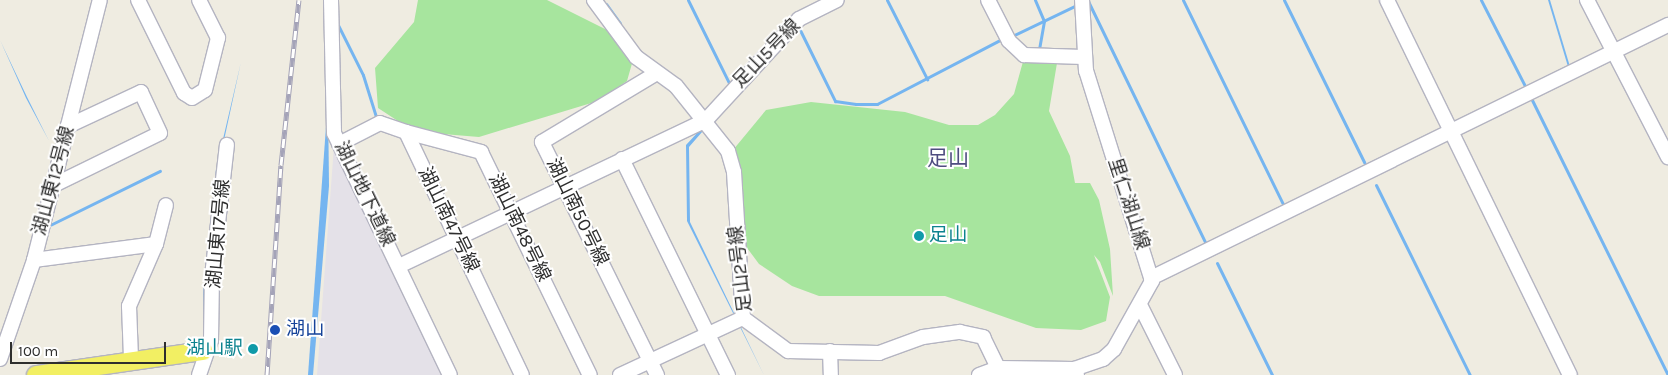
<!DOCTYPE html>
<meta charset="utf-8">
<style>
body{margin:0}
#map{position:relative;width:1668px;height:375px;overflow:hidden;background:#efece1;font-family:Karla,"Noto Sans JP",sans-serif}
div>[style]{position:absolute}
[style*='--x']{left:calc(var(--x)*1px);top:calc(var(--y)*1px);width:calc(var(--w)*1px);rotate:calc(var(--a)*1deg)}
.industrial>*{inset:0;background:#e4e1e8}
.green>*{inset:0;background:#a7e59e}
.water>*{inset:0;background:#75b5f0}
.stream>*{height:3px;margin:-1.5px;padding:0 1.5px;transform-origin:1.5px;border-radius:1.5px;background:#75b5f0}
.roads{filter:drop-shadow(1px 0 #b4b4c1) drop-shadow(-1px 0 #b4b4c1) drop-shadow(0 1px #b4b4c1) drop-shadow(0 -1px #b4b4c1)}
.minor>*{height:14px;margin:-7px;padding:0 7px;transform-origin:7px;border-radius:7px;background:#fff}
.major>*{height:18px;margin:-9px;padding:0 9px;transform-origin:9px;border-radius:9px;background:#f2ef63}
.rail>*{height:5px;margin-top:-2.5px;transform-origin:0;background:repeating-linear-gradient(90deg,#fff 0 9px,#a4a3b8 0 18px);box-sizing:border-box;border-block:1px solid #a4a3b8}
.dots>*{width:14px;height:14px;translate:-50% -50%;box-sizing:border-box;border:2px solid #fff;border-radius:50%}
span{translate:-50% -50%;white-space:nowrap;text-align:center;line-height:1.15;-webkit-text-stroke:4px #fff;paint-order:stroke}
.street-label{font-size:19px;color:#2e2e2e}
.culture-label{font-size:19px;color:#0d838f}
.left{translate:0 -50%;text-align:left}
.right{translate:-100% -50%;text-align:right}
.transit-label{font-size:19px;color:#164399}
.quarter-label{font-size:21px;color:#4f4d80}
.scale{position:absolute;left:10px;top:342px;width:156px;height:22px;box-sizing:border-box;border:2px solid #2e2e2e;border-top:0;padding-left:6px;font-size:15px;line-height:18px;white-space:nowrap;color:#2e2e2e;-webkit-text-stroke:4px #fff;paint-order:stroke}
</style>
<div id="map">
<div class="industrial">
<div style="clip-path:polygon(334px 146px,444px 375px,317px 375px)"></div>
</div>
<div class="green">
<div style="clip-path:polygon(418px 0,547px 0,617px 35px,633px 60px,627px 81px,598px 101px,479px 137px,431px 133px,401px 123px,378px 108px,375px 68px,414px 22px)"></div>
<div style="clip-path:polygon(1058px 57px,1049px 111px,1070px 156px,1075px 183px,1090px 183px,1099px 200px,1110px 249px,1113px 296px,1100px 262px,1094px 255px,1110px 297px,1106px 321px,1081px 330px,1036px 328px,945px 296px,819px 296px,792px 286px,759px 264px,739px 237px,733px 150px,766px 110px,811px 102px,905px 112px,949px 125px,978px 125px,995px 115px,1014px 94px,1024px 58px)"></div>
</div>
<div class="water">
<div style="clip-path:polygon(1548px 0,1550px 0,1571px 70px,1569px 70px)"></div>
<div style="clip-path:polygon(1593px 0,1668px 140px,1668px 147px)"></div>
<div style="clip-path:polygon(0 40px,27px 97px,49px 141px,26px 98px)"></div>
<div style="clip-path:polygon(241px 62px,218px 168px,203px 340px,203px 293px,216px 169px)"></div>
<div style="clip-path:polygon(756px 70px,689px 147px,690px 222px,764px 375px,687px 221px,686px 145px)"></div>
<div style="clip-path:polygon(328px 99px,329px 186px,313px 375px,308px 375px)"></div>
</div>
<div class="stream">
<div style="--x:688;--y:0;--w:95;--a:63.7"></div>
<div style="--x:887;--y:0;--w:89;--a:63.1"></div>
<div style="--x:1035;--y:0;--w:23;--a:67"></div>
<div style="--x:1044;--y:21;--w:29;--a:100"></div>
<div style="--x:1183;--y:0;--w:229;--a:63.9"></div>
<div style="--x:1284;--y:0;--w:181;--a:63.7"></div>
<div style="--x:1481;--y:0;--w:101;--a:62.9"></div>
<div style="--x:1088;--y:1;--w:272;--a:64.1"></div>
<div style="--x:606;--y:4;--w:24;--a:54"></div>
<div style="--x:337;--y:23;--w:58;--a:63.4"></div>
<div style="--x:363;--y:75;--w:47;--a:72.7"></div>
<div style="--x:798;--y:26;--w:84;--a:63.7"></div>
<div style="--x:835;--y:101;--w:21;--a:8"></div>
<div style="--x:856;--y:104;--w:21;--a:0"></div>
<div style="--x:877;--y:104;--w:141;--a:-27.5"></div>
<div style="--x:1010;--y:37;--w:76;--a:-25.6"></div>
<div style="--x:1532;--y:100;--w:307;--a:63.7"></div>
<div style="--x:1376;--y:185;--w:212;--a:63.7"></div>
<div style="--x:46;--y:227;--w:127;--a:-26.2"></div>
<div style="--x:1217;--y:263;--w:125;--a:63.8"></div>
</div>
<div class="roads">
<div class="minor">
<div style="--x:138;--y:0;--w:104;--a:63.7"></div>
<div style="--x:184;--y:93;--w:9;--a:32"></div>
<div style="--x:192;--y:98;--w:15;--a:-32"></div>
<div style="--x:205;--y:90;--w:54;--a:-76"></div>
<div style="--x:218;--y:38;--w:42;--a:-116.6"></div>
<div style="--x:331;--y:0;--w:133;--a:88.7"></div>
<div style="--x:334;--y:133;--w:268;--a:64.4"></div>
<div style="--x:594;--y:0;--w:71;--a:53.6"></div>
<div style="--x:636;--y:57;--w:49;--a:35.9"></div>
<div style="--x:676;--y:86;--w:83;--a:51.3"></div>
<div style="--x:728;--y:151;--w:22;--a:74"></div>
<div style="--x:734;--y:172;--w:146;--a:86.5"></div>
<div style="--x:743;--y:318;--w:56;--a:36.3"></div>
<div style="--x:788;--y:351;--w:91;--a:1.3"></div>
<div style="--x:879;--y:353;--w:47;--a:-20"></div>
<div style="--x:923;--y:337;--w:37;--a:-8"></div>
<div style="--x:960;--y:332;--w:24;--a:12"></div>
<div style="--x:983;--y:337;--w:34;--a:64"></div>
<div style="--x:988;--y:0;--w:46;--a:62.9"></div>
<div style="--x:1009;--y:41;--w:21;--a:43"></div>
<div style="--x:1024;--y:55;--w:59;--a:1.9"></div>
<div style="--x:1387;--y:0;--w:417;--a:64"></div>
<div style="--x:1587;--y:0;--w:177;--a:62.7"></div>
<div style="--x:406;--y:132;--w:78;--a:14.9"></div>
<div style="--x:481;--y:152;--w:248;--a:64"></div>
<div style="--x:339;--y:144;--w:46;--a:-27.1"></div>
<div style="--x:380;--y:123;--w:28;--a:19"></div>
<div style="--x:406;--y:132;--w:269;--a:64.5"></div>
<div style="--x:622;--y:159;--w:241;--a:63.9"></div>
<div style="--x:52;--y:186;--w:120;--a:-26.1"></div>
<div style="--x:160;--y:133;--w:45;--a:-114.9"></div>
<div style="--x:141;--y:92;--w:81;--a:155"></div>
<div style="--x:156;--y:244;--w:40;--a:-75.6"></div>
<div style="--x:34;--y:260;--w:123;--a:-7.5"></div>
<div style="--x:156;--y:244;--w:68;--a:113.5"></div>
<div style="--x:129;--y:306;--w:53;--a:87.8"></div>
<div style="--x:399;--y:266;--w:340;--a:-25.4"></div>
<div style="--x:706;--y:120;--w:137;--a:-47.4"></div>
<div style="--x:799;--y:19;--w:42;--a:-26.6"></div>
<div style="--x:1151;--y:278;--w:576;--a:-26.08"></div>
<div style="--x:1141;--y:307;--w:76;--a:63.4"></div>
<div style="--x:830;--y:351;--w:24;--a:88"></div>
<div style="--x:0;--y:359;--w:105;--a:-71"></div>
<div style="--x:34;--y:260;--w:268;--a:-75.8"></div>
<div style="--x:998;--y:368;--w:76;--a:0.8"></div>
<div style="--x:199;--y:375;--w:37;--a:-71"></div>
<div style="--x:211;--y:340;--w:64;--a:-89.1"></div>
<div style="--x:212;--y:276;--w:132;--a:-83.5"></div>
<div style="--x:620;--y:375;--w:136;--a:-24.9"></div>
<div style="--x:657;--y:375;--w:260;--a:-116.3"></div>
<div style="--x:542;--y:142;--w:134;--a:-31"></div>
<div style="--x:979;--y:375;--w:20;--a:-20"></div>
<div style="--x:1077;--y:375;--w:7;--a:-117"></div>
<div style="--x:1074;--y:369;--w:31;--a:-19"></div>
<div style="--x:1103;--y:359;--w:15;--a:-42"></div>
<div style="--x:1114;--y:349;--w:78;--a:-60.8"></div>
<div style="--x:1152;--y:281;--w:220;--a:-107.4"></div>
<div style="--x:1086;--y:71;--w:71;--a:-93.2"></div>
</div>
<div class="major">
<div style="--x:36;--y:375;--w:169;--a:-8.2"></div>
</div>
</div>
<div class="rail">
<div style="--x:267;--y:375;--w:210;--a:-86.2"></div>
<div style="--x:281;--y:165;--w:166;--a:-83.8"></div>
</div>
<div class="dots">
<div style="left:919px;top:236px;background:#0f9aa8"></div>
<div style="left:275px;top:330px;background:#1a4fb4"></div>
<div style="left:253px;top:349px;background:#0f9aa8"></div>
</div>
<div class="street-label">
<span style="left:767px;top:54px;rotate:-46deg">足山5号線</span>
<span style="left:54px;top:181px;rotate:-75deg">湖山東12号線</span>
<span style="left:364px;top:194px;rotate:64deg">湖山地下道線</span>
<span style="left:1128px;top:204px;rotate:72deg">里仁湖山線</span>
<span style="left:577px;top:212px;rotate:64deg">湖山南50号線</span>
<span style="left:448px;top:220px;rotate:64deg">湖山南47号線</span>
<span style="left:519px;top:228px;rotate:64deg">湖山南48号線</span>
<span style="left:219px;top:234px;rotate:-85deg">湖山東17号線</span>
<span style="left:741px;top:269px;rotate:-97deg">足山2号線</span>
</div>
<div class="culture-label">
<span class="left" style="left:929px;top:236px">足山</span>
<span class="right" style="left:243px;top:349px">湖山駅</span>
</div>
<div class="transit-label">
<span class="left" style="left:286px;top:330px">湖山</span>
</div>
<div class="quarter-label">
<span style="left:948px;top:158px">足山</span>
</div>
<div class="scale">100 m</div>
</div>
